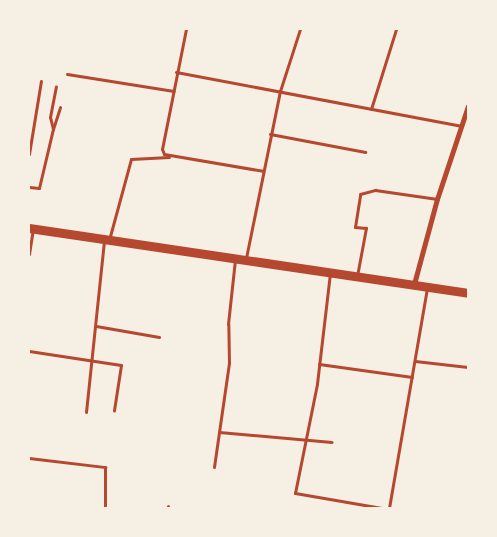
<!DOCTYPE html>
<style>
body{margin:0}
#map{position:relative;width:497px;height:537px;overflow:hidden;background:#f6efe4;font-family:Quicksand,sans-serif}
div>[style]{position:absolute}
[style*='--x']{left:calc(var(--x)*1px);top:calc(var(--y)*1px);width:calc(var(--w)*1px);rotate:calc(var(--a)*1deg)}
.service>*{height:3px;margin:-1.5px;padding:0 1.5px;transform-origin:1.5px;border-radius:1.5px;background:#b5482f}
.minor>*{height:5px;margin:-2.5px;padding:0 2.5px;transform-origin:2.5px;border-radius:2.5px;background:#b5482f}
.secondary>*{height:9px;margin:-4.5px;padding:0 4.5px;transform-origin:4.5px;border-radius:4.5px;background:#b5482f}
span{translate:-50% -50%;white-space:nowrap;text-align:center;line-height:1.15;-webkit-text-stroke:4px #f6efe4;paint-order:stroke}
.frame{position:absolute;inset:0;border:30px solid #f6efe4;pointer-events:none}
</style>
<div id="map">
<div class="service">
<div style="--x:186;--y:29;--w:122;--a:101.3"></div>
<div style="--x:162;--y:149;--w:5;--a:68"></div>
<div style="--x:164;--y:154;--w:100;--a:9.7"></div>
<div style="--x:176;--y:72;--w:291;--a:10.7"></div>
<div style="--x:67;--y:74;--w:108;--a:9"></div>
<div style="--x:371;--y:109;--w:84;--a:-72.6"></div>
<div style="--x:53;--y:129;--w:23;--a:-72"></div>
<div style="--x:270;--y:134;--w:97;--a:10.7"></div>
<div style="--x:29;--y:154;--w:74;--a:-80.7"></div>
<div style="--x:29;--y:187;--w:10;--a:6"></div>
<div style="--x:39;--y:188;--w:61;--a:-76.7"></div>
<div style="--x:53;--y:129;--w:12;--a:-104"></div>
<div style="--x:50;--y:117;--w:31;--a:-79"></div>
<div style="--x:109;--y:240;--w:84;--a:-74.8"></div>
<div style="--x:131;--y:159;--w:38;--a:-3"></div>
<div style="--x:29;--y:254;--w:24;--a:-81"></div>
<div style="--x:246;--y:258;--w:170;--a:-78.5"></div>
<div style="--x:280;--y:91;--w:65;--a:-72.1"></div>
<div style="--x:330;--y:273;--w:112;--a:96.7"></div>
<div style="--x:317;--y:384;--w:111;--a:101.4"></div>
<div style="--x:295;--y:493;--w:88;--a:9.8"></div>
<div style="--x:357;--y:276;--w:49;--a:-79.4"></div>
<div style="--x:366;--y:228;--w:11;--a:-175"></div>
<div style="--x:355;--y:227;--w:33;--a:-81"></div>
<div style="--x:360;--y:194;--w:16;--a:-15"></div>
<div style="--x:375;--y:190;--w:63;--a:8.3"></div>
<div style="--x:96;--y:326;--w:64;--a:9.9"></div>
<div style="--x:29;--y:351;--w:93;--a:8.7"></div>
<div style="--x:121;--y:365;--w:46;--a:98.8"></div>
<div style="--x:415;--y:361;--w:53;--a:6.5"></div>
<div style="--x:319;--y:364;--w:94;--a:8"></div>
<div style="--x:86;--y:412;--w:173;--a:-84"></div>
<div style="--x:219;--y:432;--w:113;--a:5.1"></div>
<div style="--x:29;--y:458;--w:77;--a:6.8"></div>
<div style="--x:105;--y:467;--w:41;--a:90"></div>
<div style="--x:214;--y:467;--w:105;--a:-81.8"></div>
<div style="--x:229;--y:363;--w:39;--a:-91"></div>
<div style="--x:228;--y:324;--w:64;--a:-83.8"></div>
<div style="--x:168;--y:508;--w:2;--a:-90"></div>
<div style="--x:389;--y:508;--w:222;--a:-80.2"></div>
</div>
<div class="minor">
<div style="--x:414;--y:284;--w:88;--a:-74.9"></div>
<div style="--x:437;--y:199;--w:98;--a:-71.6"></div>
</div>
<div class="secondary">
<div style="--x:29;--y:228;--w:444;--a:8.4"></div>
</div>
<div class="frame"></div>
</div>
